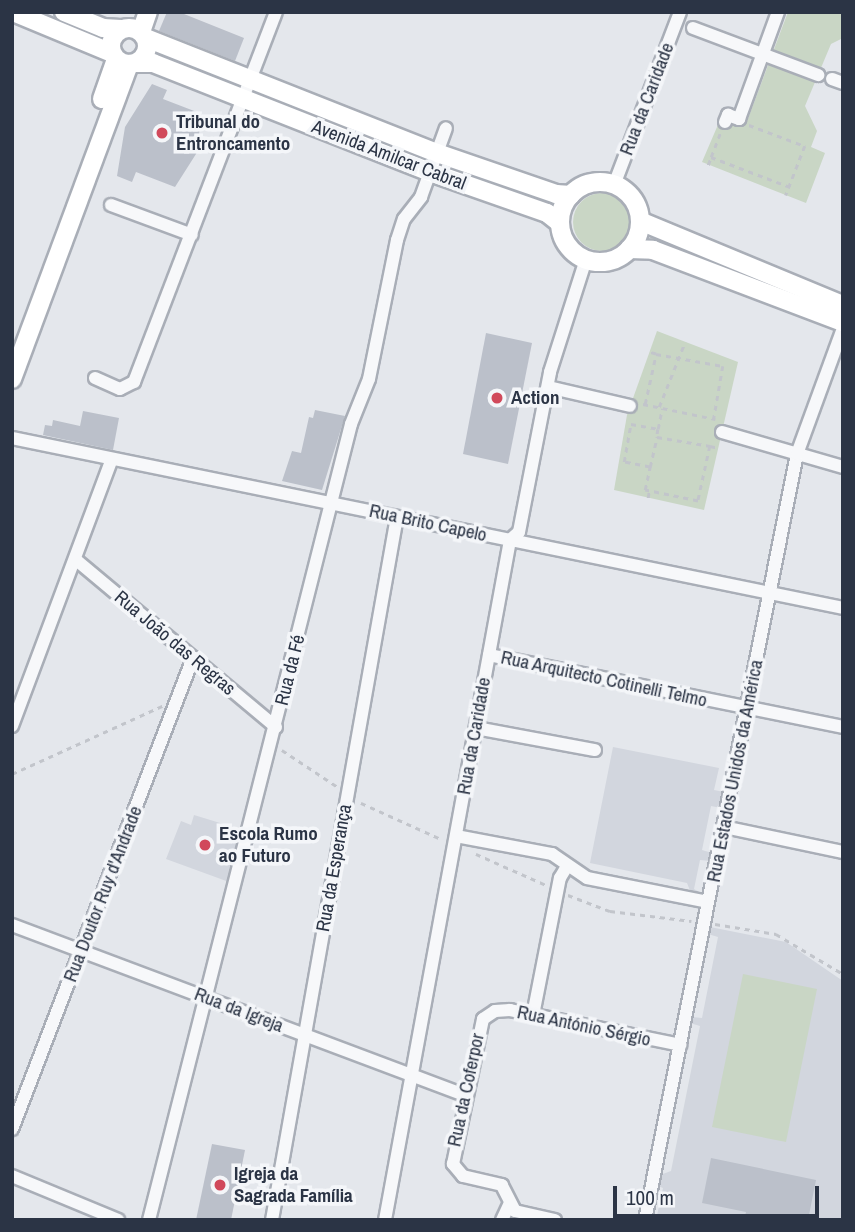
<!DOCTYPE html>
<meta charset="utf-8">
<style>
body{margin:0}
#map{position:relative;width:855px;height:1232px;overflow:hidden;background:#e4e7ec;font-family:"Archivo Narrow",sans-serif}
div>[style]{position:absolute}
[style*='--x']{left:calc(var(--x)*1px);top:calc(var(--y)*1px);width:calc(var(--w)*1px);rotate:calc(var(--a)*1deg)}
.built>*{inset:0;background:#d2d6de}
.green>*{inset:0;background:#c9d6c5}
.round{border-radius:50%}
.building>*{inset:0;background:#bbc0ca}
.path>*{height:2.5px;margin-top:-1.25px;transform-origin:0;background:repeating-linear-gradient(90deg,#c2c5cb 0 5px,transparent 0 10px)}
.roads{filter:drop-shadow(2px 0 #a9aeb7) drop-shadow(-2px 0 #a9aeb7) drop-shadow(0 2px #a9aeb7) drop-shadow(0 -2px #a9aeb7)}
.street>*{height:12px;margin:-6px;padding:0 6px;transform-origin:6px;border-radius:6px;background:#f7f8fa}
.secondary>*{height:18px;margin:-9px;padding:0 9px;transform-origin:9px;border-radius:9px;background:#fff}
.secondary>.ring{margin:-9px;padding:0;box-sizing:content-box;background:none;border:18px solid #fff;border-radius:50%}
.dots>*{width:19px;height:19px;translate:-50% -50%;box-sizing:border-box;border:4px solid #f4f6f9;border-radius:50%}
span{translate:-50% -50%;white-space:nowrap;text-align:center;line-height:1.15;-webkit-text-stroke:7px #f4f6f9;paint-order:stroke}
.street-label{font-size:19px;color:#2b3445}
.poi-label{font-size:19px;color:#2b3445;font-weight:700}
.left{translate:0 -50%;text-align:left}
.frame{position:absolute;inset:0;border:14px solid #2b3445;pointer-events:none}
.scale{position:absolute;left:613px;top:1186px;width:206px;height:32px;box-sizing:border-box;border:4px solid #2b3445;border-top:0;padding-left:9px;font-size:21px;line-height:24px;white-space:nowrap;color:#2b3445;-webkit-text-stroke:5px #f4f6f9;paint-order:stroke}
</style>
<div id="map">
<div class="built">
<div style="clip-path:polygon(613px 747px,719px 768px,714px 790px,724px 792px,721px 808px,711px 806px,702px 850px,712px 853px,711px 861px,700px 860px,694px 889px,703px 894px,691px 893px,687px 883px,590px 863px)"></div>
<div style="clip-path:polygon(194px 815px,243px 830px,229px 882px,166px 859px,181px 821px,191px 825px)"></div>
<div style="clip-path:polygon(710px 927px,786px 942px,843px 981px,843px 1220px,656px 1220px,663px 1188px,658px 1186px,660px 1175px,671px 1171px,700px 1026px,690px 1023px,692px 1017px,702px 1018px,718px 937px,708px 934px)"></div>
</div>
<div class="green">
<div style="clip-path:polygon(788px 12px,843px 12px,843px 38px,831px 44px,805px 106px,817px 131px,811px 147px,825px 153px,806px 203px,702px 162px,720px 120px,746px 124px)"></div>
<div class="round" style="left:573px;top:193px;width:58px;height:58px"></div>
<div style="clip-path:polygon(657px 331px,738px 362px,704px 510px,614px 490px,627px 415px)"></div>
<div style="clip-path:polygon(743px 974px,817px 989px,786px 1142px,712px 1127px)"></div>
</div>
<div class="building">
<div style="clip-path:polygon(167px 12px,179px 12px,244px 38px,235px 61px,159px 31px)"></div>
<div style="clip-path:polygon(152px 84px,167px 90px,163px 99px,202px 114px,196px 154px,175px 187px,136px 172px,132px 182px,117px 176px,125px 127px)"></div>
<div style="clip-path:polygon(486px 333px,532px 343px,508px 464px,463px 454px)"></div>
<div style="clip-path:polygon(315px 410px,345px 416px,322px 490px,282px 481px,292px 451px,301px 453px,309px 417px,313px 418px)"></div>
<div style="clip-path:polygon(83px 411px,119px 418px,113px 450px,43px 435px,45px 425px,52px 426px,53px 420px,80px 426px)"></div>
<div style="clip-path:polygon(212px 1144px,245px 1150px,231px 1220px,196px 1220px)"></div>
<div style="clip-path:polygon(711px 1158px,816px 1180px,808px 1220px,762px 1215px,761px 1220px,744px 1220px,746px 1212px,702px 1203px)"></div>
</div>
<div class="path">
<div style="--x:749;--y:125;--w:60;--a:20.6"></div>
<div style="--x:805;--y:146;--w:53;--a:111.2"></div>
<div style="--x:711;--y:157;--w:25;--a:-69"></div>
<div style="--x:708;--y:165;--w:9;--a:-69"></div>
<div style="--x:711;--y:157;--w:85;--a:20.8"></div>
<div style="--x:656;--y:354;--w:68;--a:10.2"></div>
<div style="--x:723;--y:366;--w:53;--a:99.8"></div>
<div style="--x:643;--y:404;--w:74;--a:11.8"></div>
<div style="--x:645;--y:404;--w:51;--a:-77.6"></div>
<div style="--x:656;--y:354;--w:7;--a:-164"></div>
<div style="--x:659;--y:407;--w:70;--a:-68.2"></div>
<div style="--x:658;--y:429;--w:21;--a:-79"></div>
<div style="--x:710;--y:446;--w:9;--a:13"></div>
<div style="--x:650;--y:467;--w:31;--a:-77"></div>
<div style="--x:657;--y:437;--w:54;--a:9.6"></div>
<div style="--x:710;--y:446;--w:56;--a:102.3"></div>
<div style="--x:698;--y:501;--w:54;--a:-168.3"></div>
<div style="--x:645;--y:490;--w:24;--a:-78"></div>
<div style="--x:650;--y:467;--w:26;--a:-169"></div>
<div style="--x:624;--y:462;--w:39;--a:-80"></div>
<div style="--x:631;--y:424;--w:27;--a:10"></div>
<div style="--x:658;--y:429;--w:8;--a:97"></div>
<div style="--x:648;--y:498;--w:7;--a:-82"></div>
<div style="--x:282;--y:750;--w:67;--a:33.5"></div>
<div style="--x:12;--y:774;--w:165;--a:-24.4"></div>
<div style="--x:361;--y:803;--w:88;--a:24.2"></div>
<div style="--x:476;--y:854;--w:77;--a:23.9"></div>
<div style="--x:568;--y:895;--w:45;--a:20.9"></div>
<div style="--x:610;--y:911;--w:82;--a:7"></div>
<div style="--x:715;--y:924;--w:62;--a:9.3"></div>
<div style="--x:776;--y:934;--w:78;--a:30.8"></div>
</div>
<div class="roads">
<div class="street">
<div style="--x:693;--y:28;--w:134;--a:20.6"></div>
<div style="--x:832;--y:79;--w:12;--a:20"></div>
<div style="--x:725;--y:122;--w:8;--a:-67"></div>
<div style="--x:728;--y:115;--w:12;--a:20"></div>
<div style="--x:739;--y:119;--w:114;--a:-70"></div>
<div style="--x:614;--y:185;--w:185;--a:-69.1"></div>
<div style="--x:111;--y:205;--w:86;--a:20.3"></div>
<div style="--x:95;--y:378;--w:27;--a:24"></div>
<div style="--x:120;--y:389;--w:16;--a:-27"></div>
<div style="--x:134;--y:382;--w:396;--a:-69"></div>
<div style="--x:548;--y:387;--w:84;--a:13"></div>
<div style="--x:722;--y:432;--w:126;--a:16.1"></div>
<div style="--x:12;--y:438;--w:848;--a:11.56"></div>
<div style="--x:75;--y:559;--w:262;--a:39.9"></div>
<div style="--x:489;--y:655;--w:361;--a:11.5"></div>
<div style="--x:12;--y:726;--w:285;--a:-69.5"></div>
<div style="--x:476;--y:728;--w:121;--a:10.5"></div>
<div style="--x:724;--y:827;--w:122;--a:11.9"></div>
<div style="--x:456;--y:836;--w:98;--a:10.6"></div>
<div style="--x:552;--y:854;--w:42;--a:34.4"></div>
<div style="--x:587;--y:878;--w:123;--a:11.2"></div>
<div style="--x:12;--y:925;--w:484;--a:20.6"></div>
<div style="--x:533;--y:1015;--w:140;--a:-78.9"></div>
<div style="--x:560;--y:878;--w:12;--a:-59"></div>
<div style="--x:12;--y:1129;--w:505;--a:-68.98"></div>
<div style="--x:12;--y:1176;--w:115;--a:22.5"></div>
<div style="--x:149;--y:1220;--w:821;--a:-75.76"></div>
<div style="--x:351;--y:424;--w:48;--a:-68.2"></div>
<div style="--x:369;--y:379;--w:142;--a:-78.6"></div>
<div style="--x:397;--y:240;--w:22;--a:-72"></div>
<div style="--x:404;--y:219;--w:28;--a:-52"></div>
<div style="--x:421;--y:197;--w:73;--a:-70.1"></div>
<div style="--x:272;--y:1220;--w:714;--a:-79.92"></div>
<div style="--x:385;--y:1220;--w:691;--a:-79.58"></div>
<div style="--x:510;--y:540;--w:12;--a:-42"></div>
<div style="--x:519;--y:532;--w:163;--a:-79"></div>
<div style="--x:550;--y:372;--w:119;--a:-72.3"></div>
<div style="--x:502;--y:1220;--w:17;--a:-65"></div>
<div style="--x:555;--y:1220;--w:41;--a:-167.3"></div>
<div style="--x:515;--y:1211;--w:29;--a:-117"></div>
<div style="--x:502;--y:1185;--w:40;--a:-167"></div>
<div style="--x:463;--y:1176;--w:16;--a:-130"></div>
<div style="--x:453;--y:1164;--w:148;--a:-78.3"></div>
<div style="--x:483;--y:1019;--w:14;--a:-34"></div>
<div style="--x:495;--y:1011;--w:15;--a:-4"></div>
<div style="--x:510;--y:1010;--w:174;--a:11.6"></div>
<div style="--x:645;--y:1220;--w:781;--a:-78.78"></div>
<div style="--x:797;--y:454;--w:134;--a:-69.9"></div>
</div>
<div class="secondary">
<div style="--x:13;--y:12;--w:107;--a:22.5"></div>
<div style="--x:64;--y:12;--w:42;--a:22.3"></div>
<div style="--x:103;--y:28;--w:18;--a:3"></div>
<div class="ring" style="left:111px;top:28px;width:18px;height:18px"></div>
<div style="--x:141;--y:32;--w:21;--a:-71"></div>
<div style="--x:146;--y:38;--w:313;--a:21.6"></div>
<div style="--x:437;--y:153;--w:126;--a:19"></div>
<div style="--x:556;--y:194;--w:15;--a:4"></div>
<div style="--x:136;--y:63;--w:17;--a:0"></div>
<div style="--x:153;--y:63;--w:298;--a:21.5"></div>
<div style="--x:430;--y:172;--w:124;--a:19.3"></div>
<div style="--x:547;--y:213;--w:16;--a:38"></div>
<div style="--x:102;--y:99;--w:42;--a:-70.7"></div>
<div class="ring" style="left:560px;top:182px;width:62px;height:62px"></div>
<div style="--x:640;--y:221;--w:220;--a:22.5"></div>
<div style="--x:629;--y:249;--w:24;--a:2"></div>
<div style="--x:653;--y:250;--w:203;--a:20.8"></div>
<div style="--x:12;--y:379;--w:336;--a:-69.6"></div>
</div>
</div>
<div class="dots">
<div style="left:162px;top:133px;background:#d1495b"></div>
<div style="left:497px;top:398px;background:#d1495b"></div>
<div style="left:205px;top:845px;background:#d1495b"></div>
<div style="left:220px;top:1185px;background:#d1495b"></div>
</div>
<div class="street-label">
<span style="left:647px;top:99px;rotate:-69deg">Rua da Caridade</span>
<span style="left:389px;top:155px;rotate:21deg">Avenida Amilcar Cabral</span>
<span style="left:428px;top:523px;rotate:12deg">Rua Brito Capelo</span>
<span style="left:175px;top:643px;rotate:40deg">Rua João das Regras</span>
<span style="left:290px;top:670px;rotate:-76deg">Rua da Fé</span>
<span style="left:604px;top:679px;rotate:12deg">Rua Arquitecto Cotinelli Telmo</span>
<span style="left:474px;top:736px;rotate:-80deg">Rua da Caridade</span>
<span style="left:735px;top:771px;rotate:-79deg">Rua Estados Unidos da América</span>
<span style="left:334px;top:868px;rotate:-80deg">Rua da Esperança</span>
<span style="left:103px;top:894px;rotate:-69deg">Rua Doutor Ruy d'Andrade</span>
<span style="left:239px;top:1010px;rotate:21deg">Rua da Igreja</span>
<span style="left:584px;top:1026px;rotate:12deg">Rua António Sérgio</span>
<span style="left:466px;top:1090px;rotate:-78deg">Rua da Coferpor</span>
</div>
<div class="poi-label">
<span class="left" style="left:176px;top:133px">Tribunal do<br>Entroncamento</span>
<span class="left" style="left:511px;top:398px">Action</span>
<span class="left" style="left:219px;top:845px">Escola Rumo<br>ao Futuro</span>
<span class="left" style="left:234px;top:1185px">Igreja da<br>Sagrada Família</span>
</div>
<div class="frame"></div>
<div class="scale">100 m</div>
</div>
